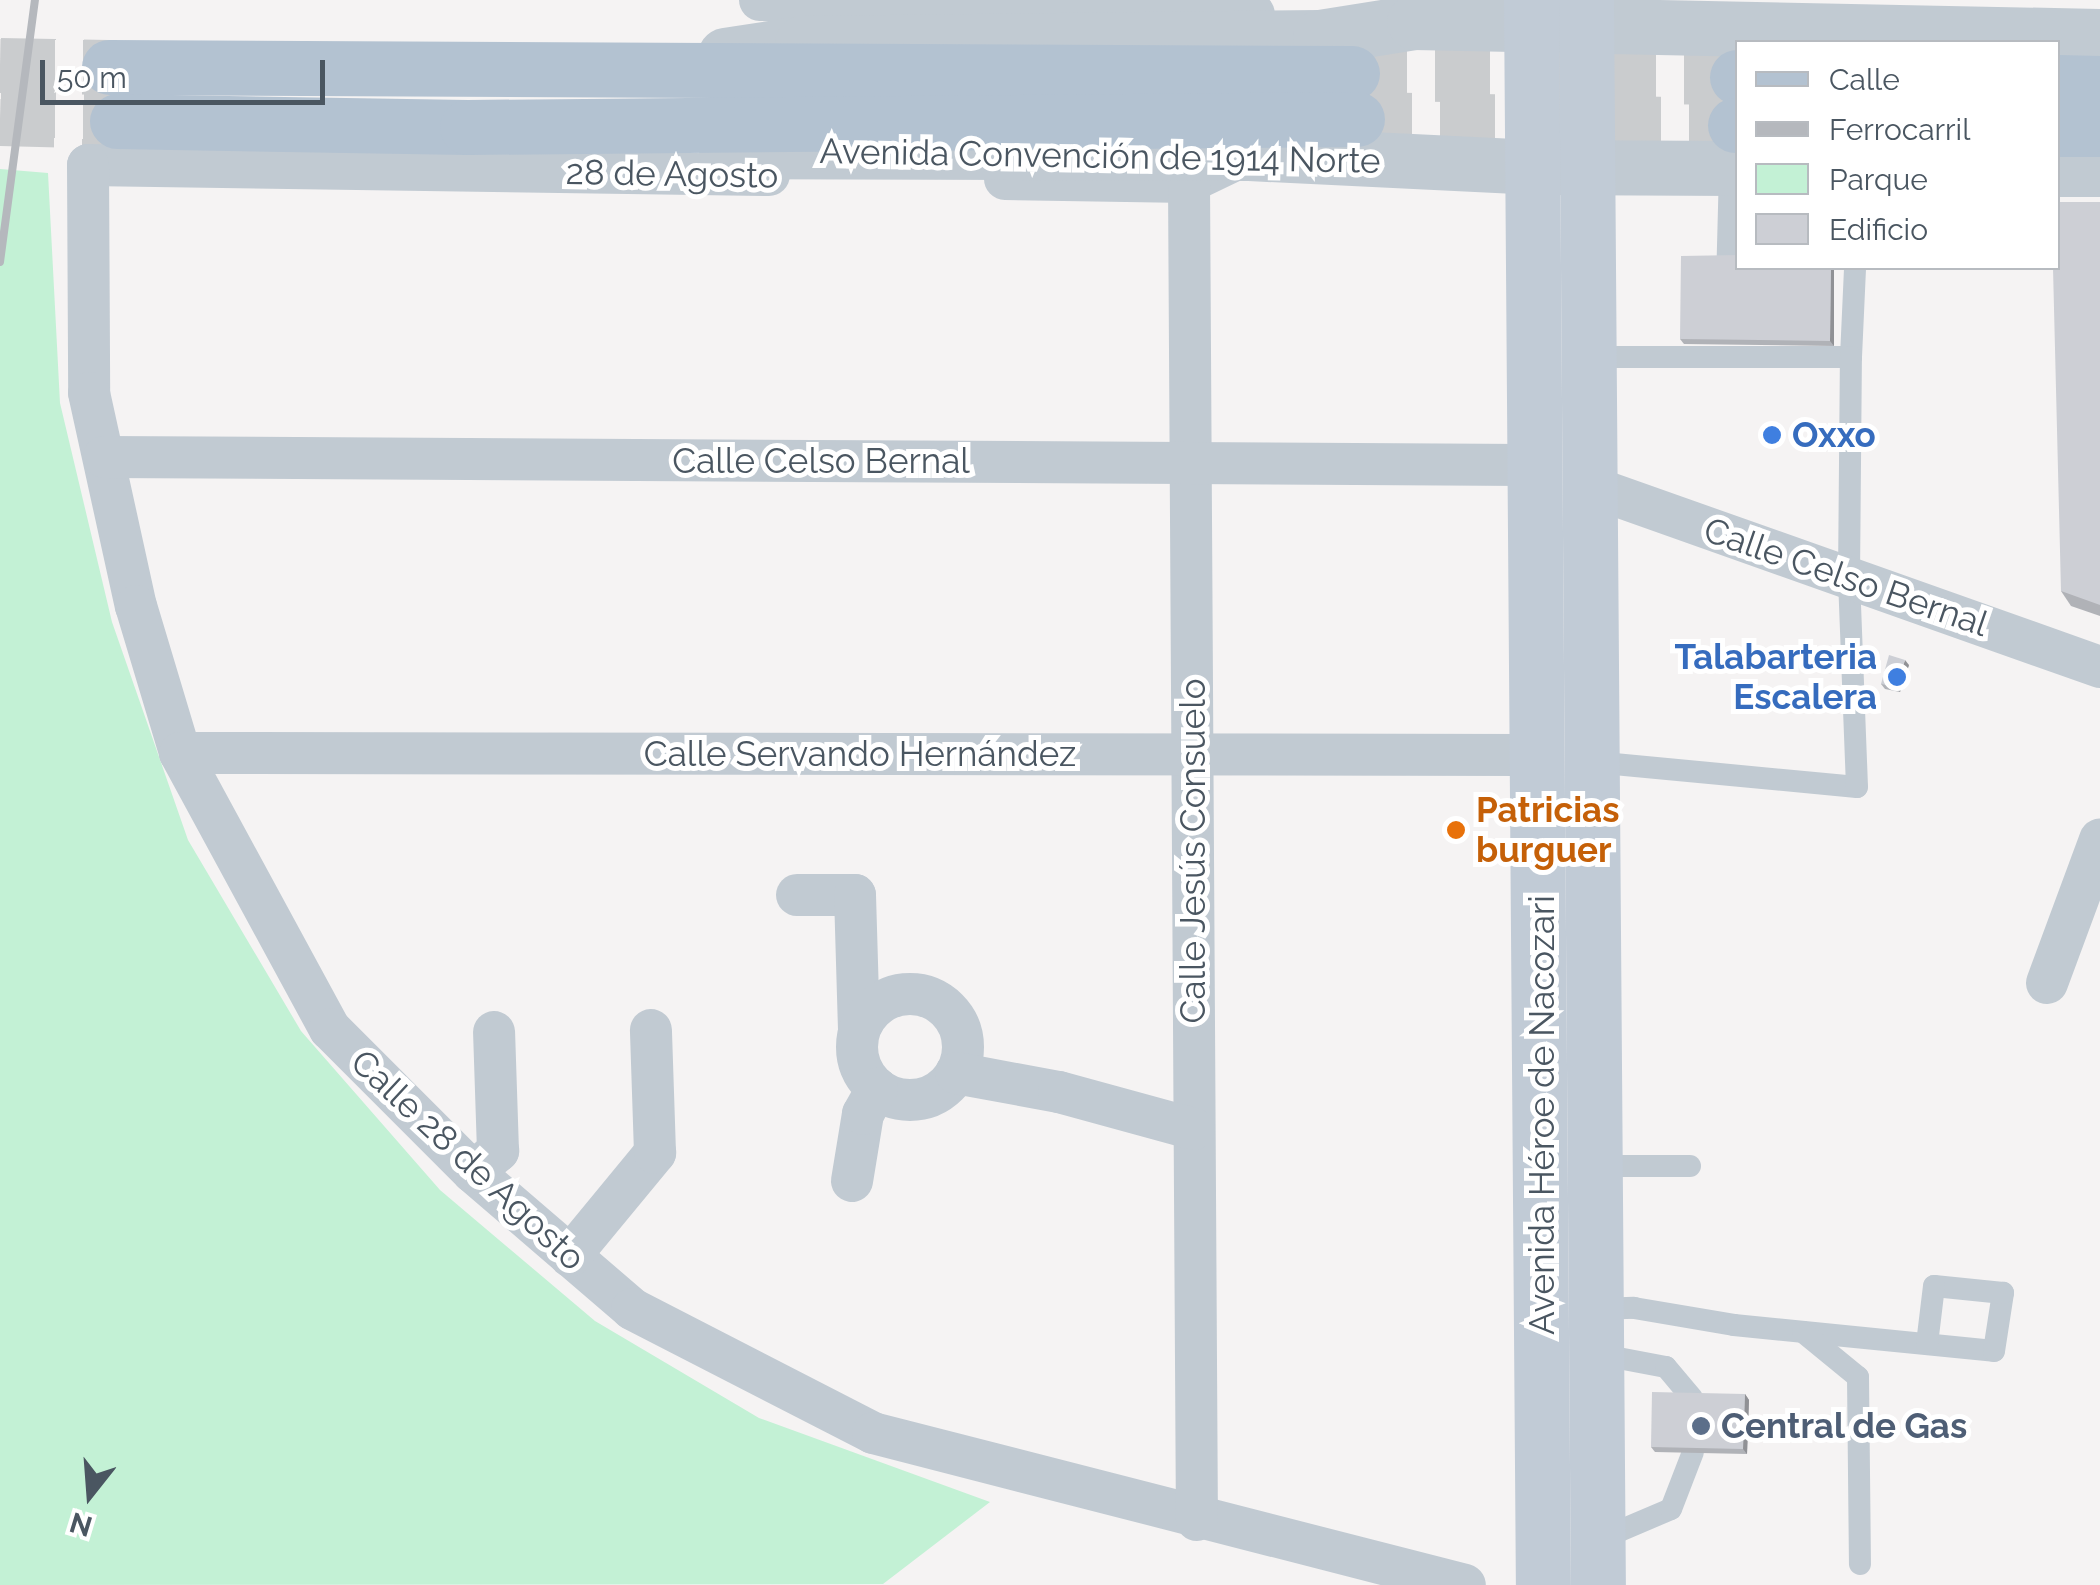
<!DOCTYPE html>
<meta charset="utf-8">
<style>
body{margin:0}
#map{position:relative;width:2100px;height:1585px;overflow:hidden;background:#f5f3f3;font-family:Raleway,sans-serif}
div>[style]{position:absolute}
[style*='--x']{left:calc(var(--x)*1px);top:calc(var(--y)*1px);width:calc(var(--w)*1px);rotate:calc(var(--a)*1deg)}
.green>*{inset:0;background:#c3f1d5}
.primary-tunnel>*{height:55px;margin-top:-27.5px;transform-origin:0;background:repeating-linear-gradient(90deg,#caccce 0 55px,transparent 0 83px)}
.service>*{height:22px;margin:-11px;padding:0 11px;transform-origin:11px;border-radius:11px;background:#c1cad2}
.minor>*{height:42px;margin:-21px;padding:0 21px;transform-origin:21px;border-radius:21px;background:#c1cad2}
.minor>.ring{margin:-21px;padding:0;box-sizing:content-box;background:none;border:42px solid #c1cad2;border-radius:50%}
.tertiary>*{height:55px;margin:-27.5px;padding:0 27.5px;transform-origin:27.5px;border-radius:27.5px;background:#c1cad2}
.secondary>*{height:55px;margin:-27.5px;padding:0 27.5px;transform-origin:27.5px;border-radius:27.5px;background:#c1cbd6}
.primary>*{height:55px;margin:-27.5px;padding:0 27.5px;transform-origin:27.5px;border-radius:27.5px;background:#b3c2d1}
.rail>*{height:8px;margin:-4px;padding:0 4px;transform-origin:4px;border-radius:4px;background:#b5b8bd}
.wall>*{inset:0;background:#b0b2b7}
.shaded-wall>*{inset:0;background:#909195}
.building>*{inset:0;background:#cdcfd5}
.dots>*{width:28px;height:28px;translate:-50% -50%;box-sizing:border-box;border:5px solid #fff;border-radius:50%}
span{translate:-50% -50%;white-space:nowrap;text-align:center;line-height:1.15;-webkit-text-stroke:10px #fff;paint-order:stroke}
.street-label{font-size:35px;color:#4a5661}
.shop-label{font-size:35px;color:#366cbe;font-weight:700}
.left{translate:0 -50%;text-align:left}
.right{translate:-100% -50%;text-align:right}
.food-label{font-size:35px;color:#c56008;font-weight:700}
.service-label{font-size:35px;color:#4e5e75;font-weight:700}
.legend{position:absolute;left:1735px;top:40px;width:325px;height:230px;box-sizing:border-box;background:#fff;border:2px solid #b7bbc0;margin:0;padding:12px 18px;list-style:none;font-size:30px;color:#4a5661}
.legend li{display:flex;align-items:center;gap:20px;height:50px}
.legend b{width:50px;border:2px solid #b7bbc0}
.north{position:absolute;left:40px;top:1445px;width:100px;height:100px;-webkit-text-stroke:8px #fff;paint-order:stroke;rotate:197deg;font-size:28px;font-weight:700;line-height:40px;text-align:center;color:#4a5661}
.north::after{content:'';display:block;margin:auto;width:35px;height:45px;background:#4a5661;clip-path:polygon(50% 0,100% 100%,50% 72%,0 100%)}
.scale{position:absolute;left:40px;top:60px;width:285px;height:45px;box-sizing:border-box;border:5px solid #4a5661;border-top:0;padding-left:12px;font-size:30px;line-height:35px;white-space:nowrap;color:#4a5661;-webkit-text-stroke:8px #fff;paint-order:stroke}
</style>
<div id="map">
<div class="green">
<div style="clip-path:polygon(0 169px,48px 173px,60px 403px,112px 622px,188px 840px,301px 1031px,440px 1190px,595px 1321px,759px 1418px,990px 1502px,883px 1584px,0 1585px)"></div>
</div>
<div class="primary-tunnel">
<div style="--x:0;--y:65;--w:109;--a:1.1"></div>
<div style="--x:1352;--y:73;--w:385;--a:0.6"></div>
<div style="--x:0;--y:118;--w:117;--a:1.5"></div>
<div style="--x:1357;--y:119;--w:378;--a:0.9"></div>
</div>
<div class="service">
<div style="--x:1727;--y:284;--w:116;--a:-88.5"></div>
<div style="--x:1589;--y:357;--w:262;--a:0"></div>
<div style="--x:1851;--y:357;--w:89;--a:-87.4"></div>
<div style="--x:1593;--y:762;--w:265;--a:5.4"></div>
<div style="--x:1857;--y:787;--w:209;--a:-92.2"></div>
<div style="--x:1849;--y:578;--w:221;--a:-89.5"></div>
<div style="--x:1592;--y:1166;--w:98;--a:0"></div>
<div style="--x:1596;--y:1309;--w:38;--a:-2"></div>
<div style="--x:1634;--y:1308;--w:101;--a:9.6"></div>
<div style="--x:1734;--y:1325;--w:261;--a:5.7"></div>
<div style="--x:1994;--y:1351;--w:59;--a:-81.2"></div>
<div style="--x:2003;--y:1293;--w:69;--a:-174.2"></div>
<div style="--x:1934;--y:1286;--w:58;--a:96.9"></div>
<div style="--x:1803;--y:1332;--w:71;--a:39.3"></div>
<div style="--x:1858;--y:1377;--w:187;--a:89.4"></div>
<div style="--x:1597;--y:1354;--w:70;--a:10.7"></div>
<div style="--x:1666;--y:1367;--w:40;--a:50"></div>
<div style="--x:1598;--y:1540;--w:79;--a:-23"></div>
<div style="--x:1671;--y:1509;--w:61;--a:-68.9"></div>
</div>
<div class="minor">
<div style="--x:760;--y:0;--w:494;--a:1.6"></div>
<div style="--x:769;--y:175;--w:681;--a:-179.16"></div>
<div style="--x:88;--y:165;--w:228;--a:89.7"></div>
<div style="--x:89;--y:393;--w:218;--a:77.6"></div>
<div style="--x:136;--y:606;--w:153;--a:73.3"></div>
<div style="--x:180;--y:753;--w:314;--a:61.5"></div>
<div style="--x:330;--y:1029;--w:202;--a:45"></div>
<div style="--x:473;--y:1172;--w:210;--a:40.7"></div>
<div style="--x:632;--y:1309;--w:271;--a:27.2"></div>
<div style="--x:873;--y:1433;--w:611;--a:14.4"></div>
<div style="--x:1005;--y:179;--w:184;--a:0.9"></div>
<div style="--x:1189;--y:182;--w:60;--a:-25.7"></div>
<div style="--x:1189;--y:182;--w:1338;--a:89.66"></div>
<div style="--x:104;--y:457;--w:1434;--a:0.32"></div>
<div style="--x:1592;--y:487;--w:539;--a:19.51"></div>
<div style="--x:180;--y:753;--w:1360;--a:0.08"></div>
<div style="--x:797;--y:895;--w:58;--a:0"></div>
<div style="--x:855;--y:895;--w:134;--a:88.3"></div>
<div style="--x:2047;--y:983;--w:153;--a:-69.7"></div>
<div class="ring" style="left:857px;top:994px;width:64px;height:64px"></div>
<div style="--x:956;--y:1073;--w:105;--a:10.5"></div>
<div style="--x:1059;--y:1092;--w:140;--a:15.3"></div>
<div style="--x:473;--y:1172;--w:33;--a:-40"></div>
<div style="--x:498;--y:1151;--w:119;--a:-91.9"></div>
<div style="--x:852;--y:1181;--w:68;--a:-80.7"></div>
<div style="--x:863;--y:1114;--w:29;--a:-61"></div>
<div style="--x:570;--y:1256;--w:134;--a:-50.5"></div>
<div style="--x:655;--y:1153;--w:123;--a:-91.9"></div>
</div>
<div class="tertiary">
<div style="--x:725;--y:55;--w:78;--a:-8.9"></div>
<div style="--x:802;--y:43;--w:518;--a:-0.66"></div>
<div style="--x:1320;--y:37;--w:95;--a:-9.1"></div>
<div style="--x:1414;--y:22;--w:686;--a:1.17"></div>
<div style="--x:726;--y:151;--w:523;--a:0.22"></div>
<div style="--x:1249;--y:153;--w:285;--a:2.8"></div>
<div style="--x:1534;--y:167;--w:204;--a:0.3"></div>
<div style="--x:2058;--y:169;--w:42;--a:0"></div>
</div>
<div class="secondary">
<div style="--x:1531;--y:0;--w:1585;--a:89.57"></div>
<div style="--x:1586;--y:0;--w:1585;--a:89.57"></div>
</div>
<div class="primary">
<div style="--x:109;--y:67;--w:1243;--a:0.28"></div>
<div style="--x:1737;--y:77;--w:1;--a:0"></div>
<div style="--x:2058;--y:82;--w:42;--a:1.4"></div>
<div style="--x:117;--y:121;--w:350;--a:1"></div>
<div style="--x:467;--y:127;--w:890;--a:-0.52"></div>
<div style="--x:1735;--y:125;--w:3;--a:0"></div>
<div style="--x:2058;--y:129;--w:42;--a:0"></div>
</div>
<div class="rail">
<div style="--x:0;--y:262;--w:264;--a:-82.4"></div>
</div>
<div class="wall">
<div style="clip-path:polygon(2100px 202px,2100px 616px,2071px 606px,2061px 591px)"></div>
<div style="clip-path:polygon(1834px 268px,1834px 346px,1684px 344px,1680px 339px)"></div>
<div style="clip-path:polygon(1909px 665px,1900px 692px,1885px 689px,1881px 684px)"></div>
<div style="clip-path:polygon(1745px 1394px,1749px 1400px,1747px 1454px,1655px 1452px,1651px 1447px)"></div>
</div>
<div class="shaded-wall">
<div style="clip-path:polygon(1831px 268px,1834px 268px,1834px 346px,1830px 341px)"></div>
<div style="clip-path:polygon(1905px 660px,1909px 665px,1900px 692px,1896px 687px)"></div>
<div style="clip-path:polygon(1745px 1394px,1749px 1400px,1747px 1454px,1743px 1449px)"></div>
</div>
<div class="building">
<div style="clip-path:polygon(2058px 202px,2100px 202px,2100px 605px,2061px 591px,2053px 268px,2058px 268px)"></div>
<div style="clip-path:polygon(1738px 255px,1738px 268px,1831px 268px,1830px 341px,1680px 339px,1681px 256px)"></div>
<div style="clip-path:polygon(1889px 655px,1905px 660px,1896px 687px,1881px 684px)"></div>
<div style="clip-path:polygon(1652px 1392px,1745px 1394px,1743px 1449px,1651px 1447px)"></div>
</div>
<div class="dots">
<div style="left:1772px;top:435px;background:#3f7fe0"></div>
<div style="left:1897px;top:677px;background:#3f7fe0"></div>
<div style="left:1456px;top:830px;background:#e8710a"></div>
<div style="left:1701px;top:1426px;background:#5c6f8a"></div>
</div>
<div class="street-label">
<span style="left:1100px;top:156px;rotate:1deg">Avenida Convención de 1914 Norte</span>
<span style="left:672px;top:174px;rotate:1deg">28 de Agosto</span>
<span style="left:821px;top:461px">Calle Celso Bernal</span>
<span style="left:1846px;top:577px;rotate:19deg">Calle Celso Bernal</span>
<span style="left:860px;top:754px">Calle Servando Hernández</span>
<span style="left:1193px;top:851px;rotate:-90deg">Calle Jesús Consuelo</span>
<span style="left:1542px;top:1115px;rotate:-90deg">Avenida Héroe de Nacozari</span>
<span style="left:468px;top:1160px;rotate:43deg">Calle 28 de Agosto</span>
</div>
<div class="shop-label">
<span class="left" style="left:1792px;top:435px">Oxxo</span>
<span class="right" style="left:1877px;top:677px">Talabarteria<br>Escalera</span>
</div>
<div class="food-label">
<span class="left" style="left:1476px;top:830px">Patricias<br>burguer</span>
</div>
<div class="service-label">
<span class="left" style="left:1721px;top:1426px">Central de Gas</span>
</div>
<ul class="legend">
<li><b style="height:12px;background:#b3c2d1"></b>Calle</li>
<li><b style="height:12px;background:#b5b8bd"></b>Ferrocarril</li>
<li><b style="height:28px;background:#c3f1d5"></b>Parque</li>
<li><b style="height:28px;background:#cdcfd5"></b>Edificio</li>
</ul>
<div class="north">N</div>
<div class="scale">50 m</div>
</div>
